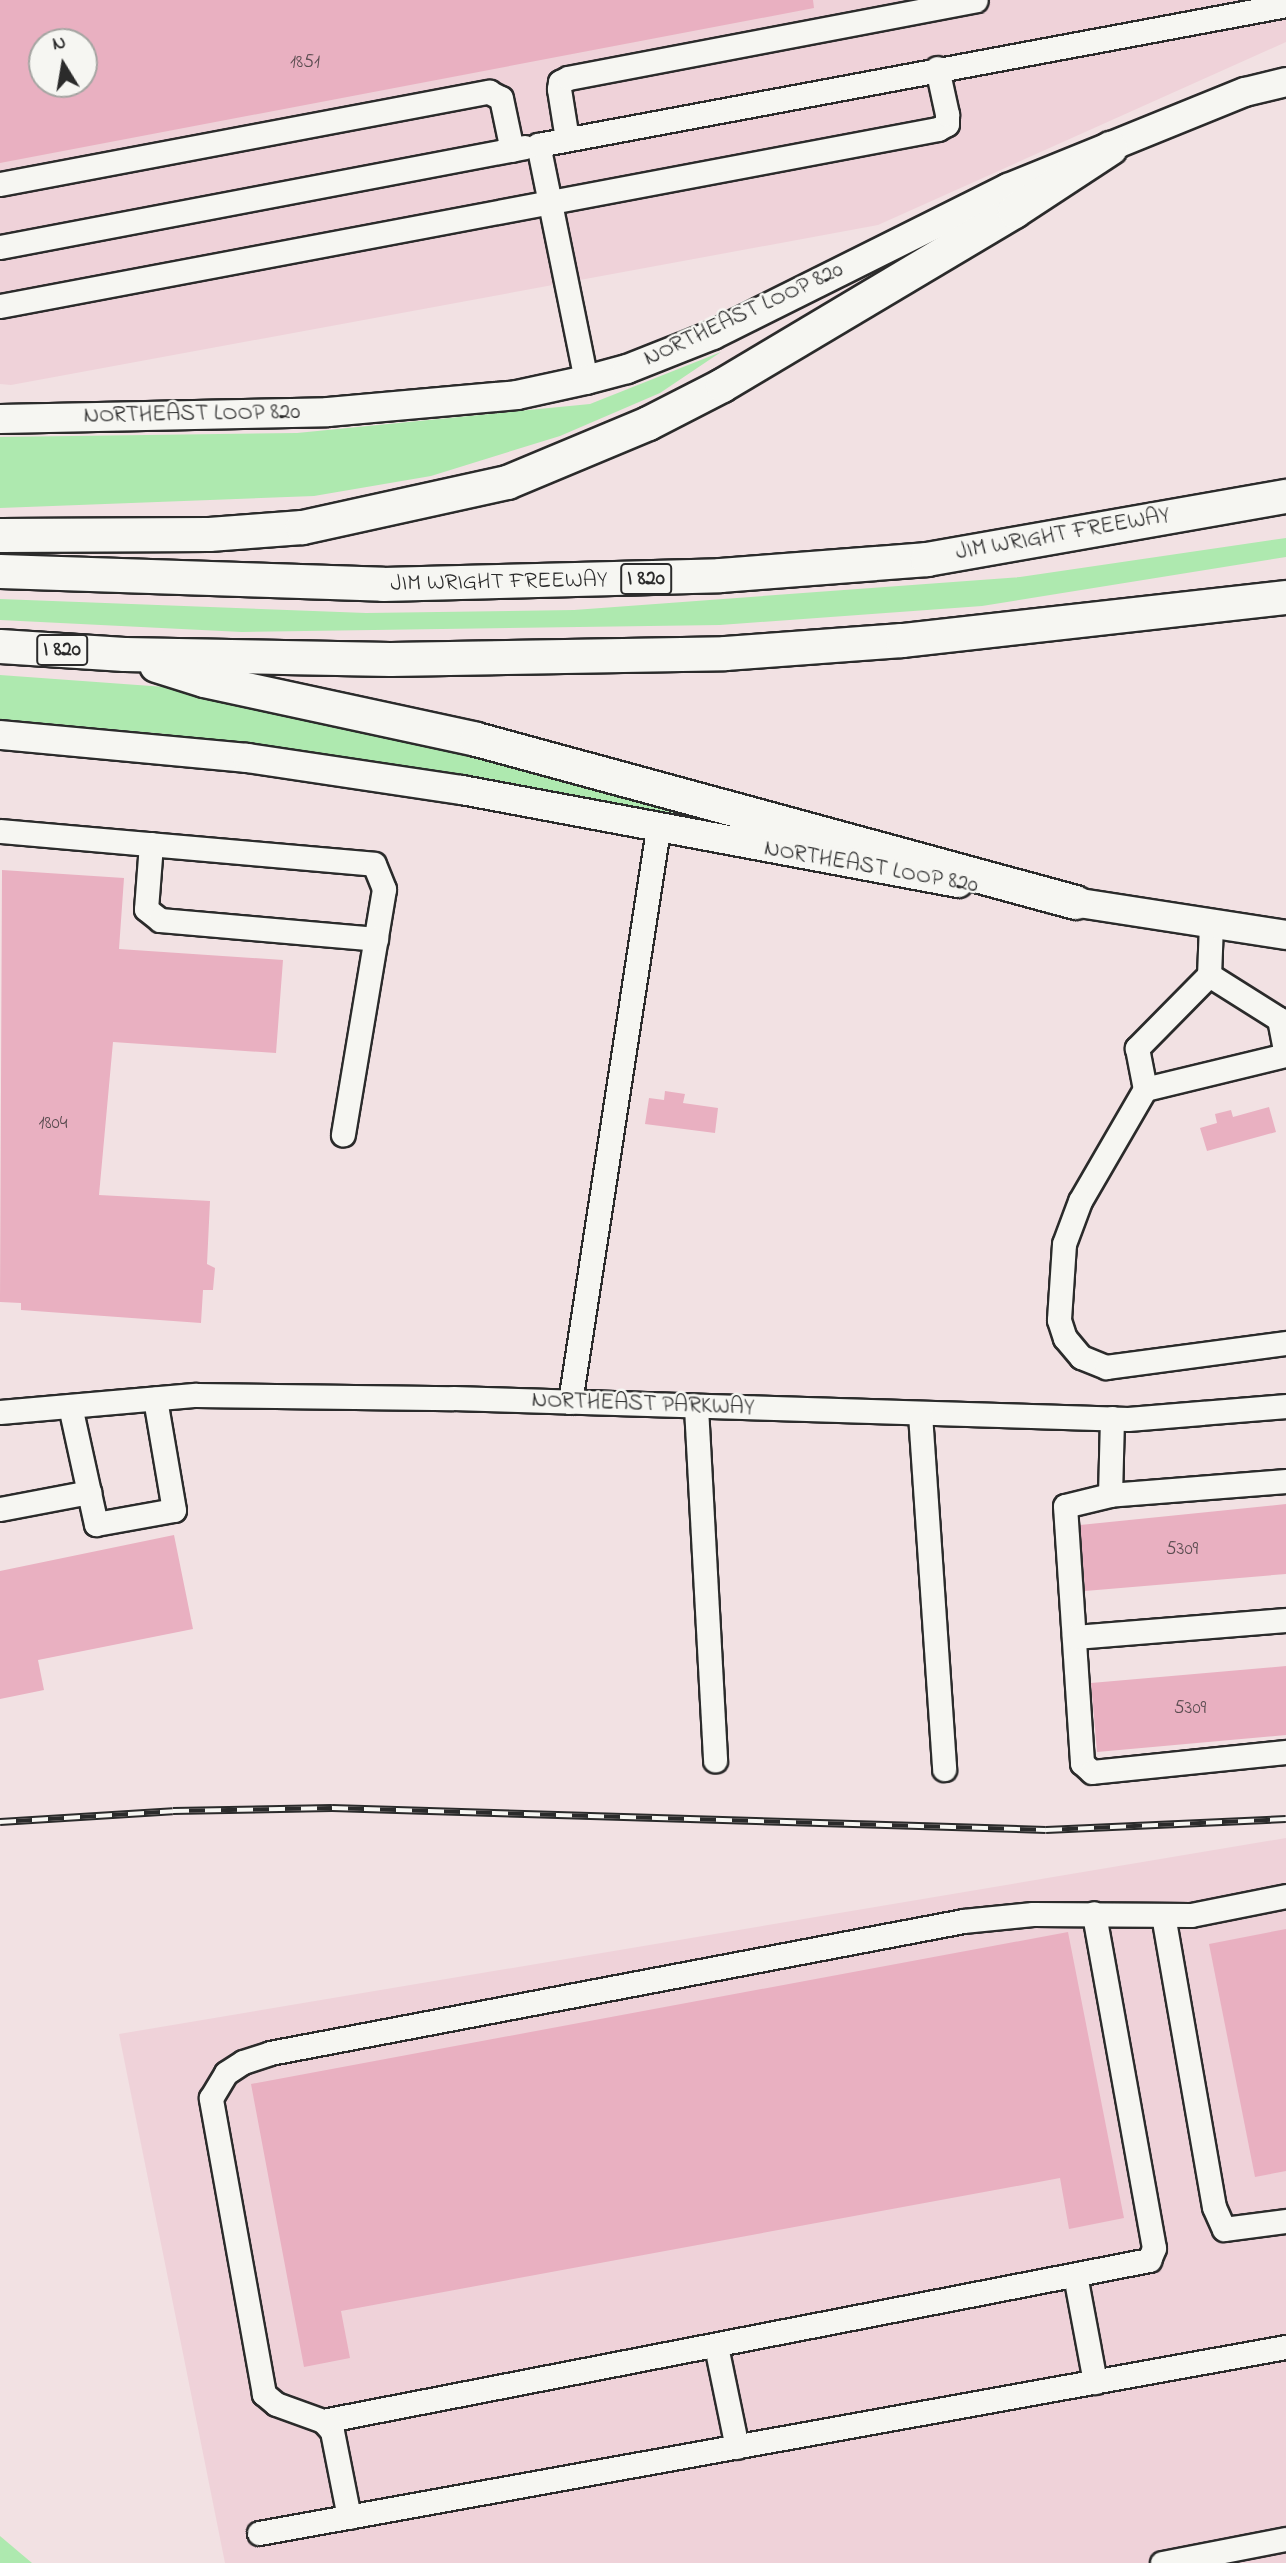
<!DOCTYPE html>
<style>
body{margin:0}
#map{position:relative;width:1286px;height:2563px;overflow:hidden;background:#f2e1e3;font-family:"Indie Flower",sans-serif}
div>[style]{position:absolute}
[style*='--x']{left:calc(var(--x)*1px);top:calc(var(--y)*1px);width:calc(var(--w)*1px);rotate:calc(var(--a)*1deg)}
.built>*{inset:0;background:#efd2d9}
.green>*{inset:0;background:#aee9af}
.building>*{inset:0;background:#e9b0c1}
.roads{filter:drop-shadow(2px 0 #2b2b2b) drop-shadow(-2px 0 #2b2b2b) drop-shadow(0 2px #2b2b2b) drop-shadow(0 -2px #2b2b2b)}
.minor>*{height:23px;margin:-11.5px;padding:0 11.5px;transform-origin:11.5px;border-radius:11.5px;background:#f6f6f2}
.major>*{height:28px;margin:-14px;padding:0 14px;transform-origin:14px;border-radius:14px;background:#f6f6f2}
.highway>*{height:33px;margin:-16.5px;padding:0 16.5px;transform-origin:16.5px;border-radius:16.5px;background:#f6f6f2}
.rail>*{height:8px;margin-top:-4px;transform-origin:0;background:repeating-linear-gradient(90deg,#f6f6f2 0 16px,#2b2b2b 0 32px);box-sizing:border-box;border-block:2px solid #2b2b2b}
span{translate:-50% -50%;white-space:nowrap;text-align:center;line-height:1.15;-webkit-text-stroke:5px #f6f6f2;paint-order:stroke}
.number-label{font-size:19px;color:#5a4c50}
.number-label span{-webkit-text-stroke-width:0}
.shield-label span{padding:2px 5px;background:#f6f6f2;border:2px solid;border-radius:5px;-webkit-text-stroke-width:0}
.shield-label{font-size:21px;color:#2b2b2b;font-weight:700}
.street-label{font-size:23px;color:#2b2b2b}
.north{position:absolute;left:28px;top:28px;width:70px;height:70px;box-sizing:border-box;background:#f6f6f2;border:2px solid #a5a5a2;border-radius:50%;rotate:349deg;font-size:19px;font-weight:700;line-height:28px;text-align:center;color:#2b2b2b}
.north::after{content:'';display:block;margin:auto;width:24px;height:32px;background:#2b2b2b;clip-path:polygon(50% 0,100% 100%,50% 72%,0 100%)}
</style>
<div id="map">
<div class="built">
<div style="clip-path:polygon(evenodd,0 0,1286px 0,1286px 42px,878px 225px,11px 385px,0 384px,0 0,42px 42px,84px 42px,84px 84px,42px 84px,42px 42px)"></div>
<div style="clip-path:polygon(1286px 1838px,1286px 2563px,225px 2563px,119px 2034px)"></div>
</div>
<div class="green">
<div style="clip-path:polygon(721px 352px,660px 393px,560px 436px,431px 476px,314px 496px,0 508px,0 437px,297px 433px,590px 404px)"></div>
<div style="clip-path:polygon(1286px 538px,1286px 557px,982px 606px,720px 625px,242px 632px,0 620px,0 599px,366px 613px,574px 610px,1020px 577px)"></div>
<div style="clip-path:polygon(0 675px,165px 687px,415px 740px,735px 830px,383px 764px,165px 734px,0 719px)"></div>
<div style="clip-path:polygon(0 2536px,32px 2563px,0 2563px)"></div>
</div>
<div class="building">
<div style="clip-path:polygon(evenodd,0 0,813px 0,814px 8px,0 163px,0 0,42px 42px,84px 42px,84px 84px,42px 84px,42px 42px)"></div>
<div style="clip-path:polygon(2px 870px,124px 878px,119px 949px,283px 960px,276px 1053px,113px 1042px,99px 1195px,210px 1201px,207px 1264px,215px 1268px,213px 1290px,203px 1290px,201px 1323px,21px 1310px,21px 1303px,0 1302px)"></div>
<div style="clip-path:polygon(665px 1091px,685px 1094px,683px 1103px,718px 1108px,715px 1133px,645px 1124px,649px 1098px,664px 1100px)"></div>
<div style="clip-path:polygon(1269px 1107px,1276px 1132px,1207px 1151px,1200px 1128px,1217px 1123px,1215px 1114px,1231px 1110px,1233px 1117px)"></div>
<div style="clip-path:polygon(1286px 1504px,1286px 1574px,1085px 1591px,1080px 1525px)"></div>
<div style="clip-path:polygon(174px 1535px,193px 1629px,38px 1660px,44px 1690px,0 1699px,0 1571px)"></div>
<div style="clip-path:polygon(1286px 1666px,1286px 1735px,1097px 1752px,1091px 1683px)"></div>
<div style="clip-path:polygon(1286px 1929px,1286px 2171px,1255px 2177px,1209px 1944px)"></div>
<div style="clip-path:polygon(1068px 1932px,1124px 2218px,1069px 2229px,1060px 2178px,341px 2311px,350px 2358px,304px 2367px,251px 2084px)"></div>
</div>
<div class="roads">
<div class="minor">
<div style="--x:567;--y:139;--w:51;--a:-99.1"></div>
<div style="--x:559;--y:89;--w:7;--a:-82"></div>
<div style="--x:560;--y:82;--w:9;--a:-27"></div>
<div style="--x:568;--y:78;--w:415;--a:-10.8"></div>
<div style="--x:0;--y:184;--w:498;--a:-10.7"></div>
<div style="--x:489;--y:92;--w:13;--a:27"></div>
<div style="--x:501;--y:98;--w:53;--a:78.1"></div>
<div style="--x:0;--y:247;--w:534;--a:-10.78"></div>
<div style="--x:0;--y:306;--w:955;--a:-10.69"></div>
<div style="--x:938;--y:129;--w:10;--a:-29"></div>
<div style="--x:947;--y:124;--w:10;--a:-90"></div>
<div style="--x:947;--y:114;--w:47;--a:-102.3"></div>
<div style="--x:586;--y:380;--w:240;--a:-101.5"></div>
<div style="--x:538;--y:145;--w:761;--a:-10.6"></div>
<div style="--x:0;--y:831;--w:375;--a:5"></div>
<div style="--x:374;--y:864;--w:27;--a:68"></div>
<div style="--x:384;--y:889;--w:249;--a:99.5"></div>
<div style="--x:151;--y:844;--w:65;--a:94.4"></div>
<div style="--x:146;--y:909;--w:18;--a:38"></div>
<div style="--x:160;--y:920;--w:217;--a:5"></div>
<div style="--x:1211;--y:924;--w:51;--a:92.2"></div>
<div style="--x:1209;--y:975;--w:103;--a:134.6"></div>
<div style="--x:1137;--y:1048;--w:42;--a:79"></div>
<div style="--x:1145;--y:1089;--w:129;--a:120.1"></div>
<div style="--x:1080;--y:1201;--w:46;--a:110.4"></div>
<div style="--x:1064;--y:1244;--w:76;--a:93.8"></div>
<div style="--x:1059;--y:1320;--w:19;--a:72"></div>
<div style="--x:1065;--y:1338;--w:25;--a:50"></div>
<div style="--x:1081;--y:1357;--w:27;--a:22"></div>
<div style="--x:1106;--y:1367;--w:182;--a:-7.6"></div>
<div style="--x:1145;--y:1089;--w:145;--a:-13.6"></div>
<div style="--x:1286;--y:1055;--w:37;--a:-101"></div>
<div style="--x:1279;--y:1019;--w:83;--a:-147.8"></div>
<div style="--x:570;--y:1402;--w:580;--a:-81.27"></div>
<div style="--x:70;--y:1406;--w:121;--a:77.6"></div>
<div style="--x:96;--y:1524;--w:79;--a:-10.2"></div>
<div style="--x:174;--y:1510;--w:113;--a:-99.7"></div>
<div style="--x:696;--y:1407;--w:354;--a:86.9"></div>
<div style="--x:0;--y:1412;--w:197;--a:-5"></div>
<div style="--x:196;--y:1395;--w:257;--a:0.7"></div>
<div style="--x:453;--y:1398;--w:675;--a:1.78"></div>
<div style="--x:1128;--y:1419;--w:159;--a:-4.7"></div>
<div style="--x:920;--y:1414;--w:356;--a:86.1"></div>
<div style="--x:1286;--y:1481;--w:177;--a:175.5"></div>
<div style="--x:1110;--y:1495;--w:46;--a:166.3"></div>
<div style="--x:1065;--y:1506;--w:258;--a:86.2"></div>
<div style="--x:1082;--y:1763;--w:13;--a:42"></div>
<div style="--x:1092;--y:1772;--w:195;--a:-5.9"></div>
<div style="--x:1110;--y:1495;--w:77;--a:-88.5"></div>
<div style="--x:0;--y:1509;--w:91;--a:-10.8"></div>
<div style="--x:1074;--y:1637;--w:213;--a:-4.6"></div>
<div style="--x:1163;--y:1915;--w:296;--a:80.1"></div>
<div style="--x:1214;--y:2207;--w:24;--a:66"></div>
<div style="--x:1224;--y:2229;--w:63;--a:-7.4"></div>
<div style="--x:1075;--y:2275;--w:109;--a:79.4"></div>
<div style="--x:716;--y:2346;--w:103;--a:78.3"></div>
<div style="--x:323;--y:2421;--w:842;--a:-11.03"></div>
<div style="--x:1149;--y:2260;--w:13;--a:-67"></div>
<div style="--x:1154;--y:2248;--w:340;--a:-100.2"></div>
<div style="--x:349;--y:2517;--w:88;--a:-101.2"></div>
<div style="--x:332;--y:2431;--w:13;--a:-132"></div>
<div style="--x:323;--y:2421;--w:50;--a:-160.1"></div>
<div style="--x:276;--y:2404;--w:16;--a:-140"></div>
<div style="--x:264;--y:2394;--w:301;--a:-100.2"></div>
<div style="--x:211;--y:2098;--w:29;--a:-59"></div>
<div style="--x:226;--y:2073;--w:20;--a:-33"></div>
<div style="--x:243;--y:2062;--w:28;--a:-18"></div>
<div style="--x:270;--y:2053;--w:705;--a:-10.78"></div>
<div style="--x:963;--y:1921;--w:70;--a:-5.7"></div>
<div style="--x:1033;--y:1914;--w:158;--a:0.4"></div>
<div style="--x:1191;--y:1915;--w:97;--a:-11.3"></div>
<div style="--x:259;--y:2533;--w:1044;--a:-10.27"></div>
<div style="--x:1162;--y:2563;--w:126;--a:-11"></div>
</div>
<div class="major">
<div style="--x:0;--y:419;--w:328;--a:-1.2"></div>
<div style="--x:328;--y:412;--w:190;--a:-5.1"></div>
<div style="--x:517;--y:395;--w:71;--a:-12.3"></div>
<div style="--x:586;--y:380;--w:42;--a:-15"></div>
<div style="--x:627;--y:369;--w:92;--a:-21.6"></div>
<div style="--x:713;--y:335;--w:330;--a:-26.5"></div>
<div style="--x:1008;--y:188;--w:256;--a:-22.1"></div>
<div style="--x:1245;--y:92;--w:42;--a:-13.7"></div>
<div style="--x:0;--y:735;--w:248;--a:5.3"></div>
<div style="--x:247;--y:758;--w:217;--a:8.5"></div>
<div style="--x:462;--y:790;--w:505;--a:10.62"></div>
<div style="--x:1054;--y:899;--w:235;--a:8.8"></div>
</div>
<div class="highway">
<div style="--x:0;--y:535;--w:209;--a:-0.3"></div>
<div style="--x:209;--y:534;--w:93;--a:-4.3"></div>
<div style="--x:302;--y:527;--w:210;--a:-12.4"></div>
<div style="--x:507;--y:482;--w:153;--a:-22.7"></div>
<div style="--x:648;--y:423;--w:83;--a:-27.2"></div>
<div style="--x:722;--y:385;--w:340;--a:-30.8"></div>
<div style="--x:1014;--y:211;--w:115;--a:-33.3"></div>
<div style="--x:0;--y:571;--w:383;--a:1.9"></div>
<div style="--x:383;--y:584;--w:337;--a:-1.5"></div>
<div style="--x:720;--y:575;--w:208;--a:-4.4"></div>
<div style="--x:927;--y:559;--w:364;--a:-10"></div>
<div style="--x:0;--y:646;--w:124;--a:3.7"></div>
<div style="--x:124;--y:654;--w:266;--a:1.1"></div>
<div style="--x:390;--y:659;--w:335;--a:-1"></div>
<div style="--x:725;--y:653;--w:177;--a:-4.2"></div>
<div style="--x:902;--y:640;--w:386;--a:-6.4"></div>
<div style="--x:156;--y:665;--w:50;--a:17.4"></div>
<div style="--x:204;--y:680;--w:278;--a:12.2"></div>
<div style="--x:476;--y:739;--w:621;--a:15.22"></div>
</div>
</div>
<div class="rail">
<div style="--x:0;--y:1822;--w:173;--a:-3.6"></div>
<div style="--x:173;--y:1811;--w:159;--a:-1.1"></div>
<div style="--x:332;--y:1808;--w:714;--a:1.76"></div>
<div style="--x:1046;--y:1830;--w:240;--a:-2.6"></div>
</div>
<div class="number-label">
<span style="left:305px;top:63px">1851</span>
<span style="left:53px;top:1124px">1804</span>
<span style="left:1182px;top:1550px">5309</span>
<span style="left:1190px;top:1709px">5309</span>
</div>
<div class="shield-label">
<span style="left:646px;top:579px">I 820</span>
<span style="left:62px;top:650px">I 820</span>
</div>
<div class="street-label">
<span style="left:744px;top:315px;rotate:-25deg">NORTHEAST LOOP 820</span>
<span style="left:192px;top:415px;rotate:-1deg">NORTHEAST LOOP 820</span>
<span style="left:1063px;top:535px;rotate:-10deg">JIM WRIGHT FREEWAY</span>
<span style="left:499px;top:583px;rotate:-1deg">JIM WRIGHT FREEWAY</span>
<span style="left:871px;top:868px;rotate:10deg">NORTHEAST LOOP 820</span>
<span style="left:643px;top:1405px;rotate:2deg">NORTHEAST PARKWAY</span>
</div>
<div class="north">N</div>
</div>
